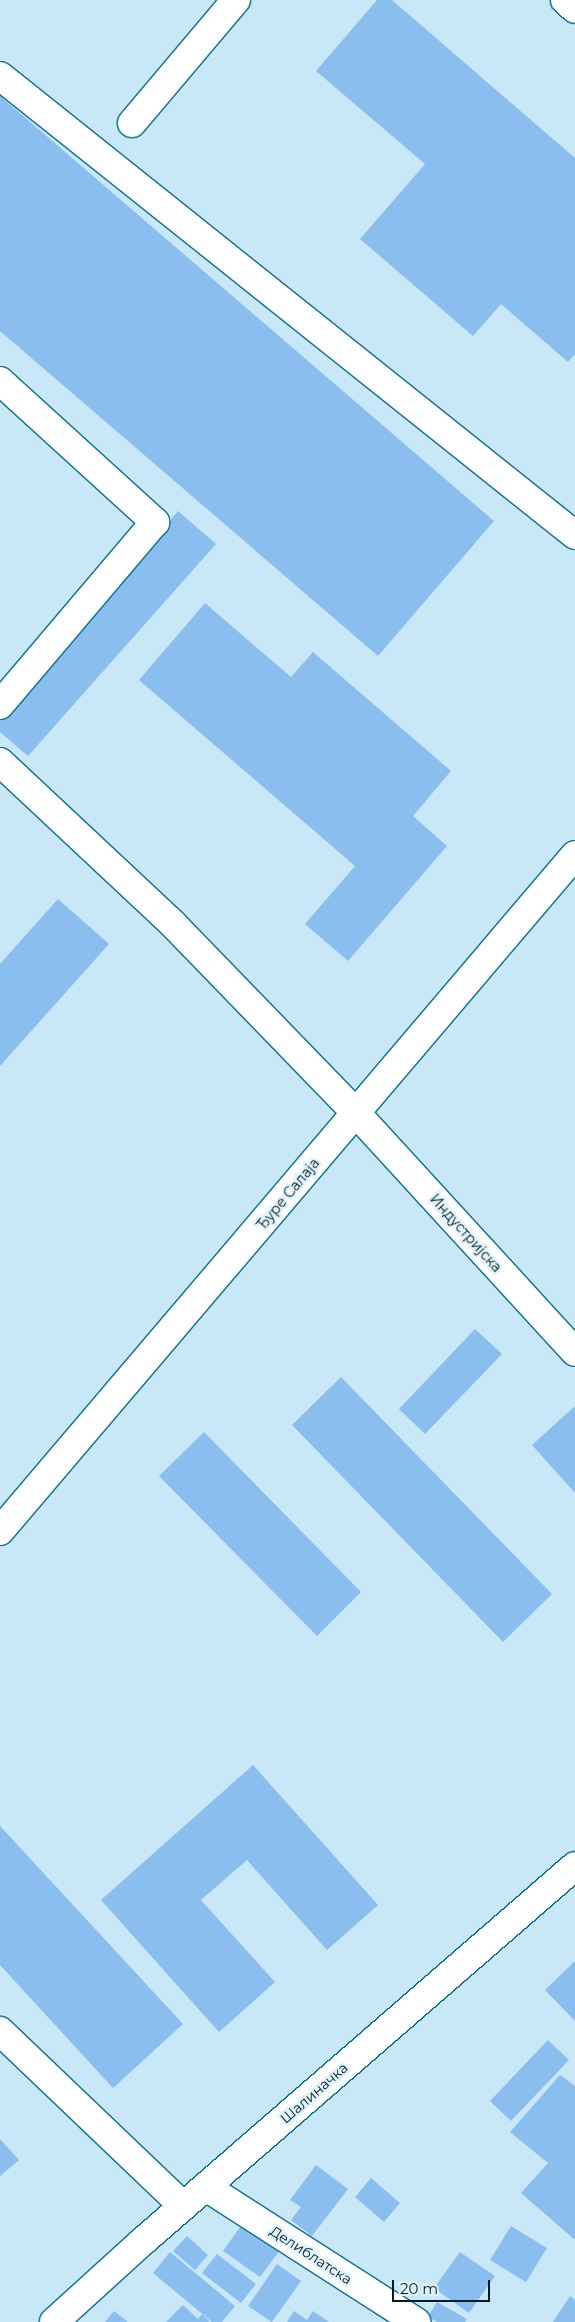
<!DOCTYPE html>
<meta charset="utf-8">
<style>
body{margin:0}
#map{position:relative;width:575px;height:2322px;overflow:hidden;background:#c9e8f7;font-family:Montserrat,sans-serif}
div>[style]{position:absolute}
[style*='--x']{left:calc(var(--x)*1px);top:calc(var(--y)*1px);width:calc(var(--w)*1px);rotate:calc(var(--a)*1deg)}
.building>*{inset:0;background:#8abeef}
.roads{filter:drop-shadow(1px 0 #0b7091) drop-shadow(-1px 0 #0b7091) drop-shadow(0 1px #0b7091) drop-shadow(0 -1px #0b7091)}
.minor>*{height:28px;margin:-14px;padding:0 14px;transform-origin:14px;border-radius:14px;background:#fff}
.major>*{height:28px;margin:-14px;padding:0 14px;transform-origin:14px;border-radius:14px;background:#fff}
span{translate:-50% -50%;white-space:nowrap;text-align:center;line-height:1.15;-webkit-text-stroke:5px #e3f3fa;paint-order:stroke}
.street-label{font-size:14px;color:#011b26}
.scale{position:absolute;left:392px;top:2280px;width:98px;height:22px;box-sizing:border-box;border:2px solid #011b26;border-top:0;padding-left:6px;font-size:15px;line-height:18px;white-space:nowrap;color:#011b26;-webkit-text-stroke:4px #e3f3fa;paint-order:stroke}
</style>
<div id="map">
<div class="building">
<div style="clip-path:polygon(377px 0,392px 0,575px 158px,575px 354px,568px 362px,501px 304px,473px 336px,360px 239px,425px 164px,316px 71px)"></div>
<div style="clip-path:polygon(0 96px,494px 521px,378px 656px,0 331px)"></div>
<div style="clip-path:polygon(178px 511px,216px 544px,28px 756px,0 732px,0 712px)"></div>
<div style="clip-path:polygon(205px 603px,291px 677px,313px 652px,451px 771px,413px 816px,447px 846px,348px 961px,305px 924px,355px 866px,139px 680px)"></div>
<div style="clip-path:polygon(58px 899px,109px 944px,0 1066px,0 964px)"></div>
<div style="clip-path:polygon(475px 1329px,502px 1354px,425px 1434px,399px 1409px)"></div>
<div style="clip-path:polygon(341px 1377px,552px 1594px,503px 1642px,292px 1425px)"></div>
<div style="clip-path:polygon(575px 1406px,575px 1493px,532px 1445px)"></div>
<div style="clip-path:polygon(204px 1432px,361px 1592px,317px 1636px,159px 1476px)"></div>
<div style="clip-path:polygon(253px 1765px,378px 1905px,327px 1950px,247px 1860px,201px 1900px,275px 1982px,219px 2032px,101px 1900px)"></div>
<div style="clip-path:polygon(0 1826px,183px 2024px,113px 2088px,0 1965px)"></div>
<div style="clip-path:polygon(575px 1961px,575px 2021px,545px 1990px)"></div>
<div style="clip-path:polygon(548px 2040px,569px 2060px,511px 2121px,490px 2101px)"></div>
<div style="clip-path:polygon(560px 2075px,575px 2086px,575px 2240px,521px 2193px,548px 2163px,510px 2132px)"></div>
<div style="clip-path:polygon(0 2139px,19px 2160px,0 2176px)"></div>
<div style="clip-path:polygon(316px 2165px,348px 2189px,312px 2236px,291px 2220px,301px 2207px,290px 2200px)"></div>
<div style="clip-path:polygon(371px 2178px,400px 2203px,384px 2222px,355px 2197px)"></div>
<div style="clip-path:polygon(243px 2223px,280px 2250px,260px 2277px,223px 2251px)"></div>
<div style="clip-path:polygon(511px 2226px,547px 2248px,526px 2282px,490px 2260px)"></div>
<div style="clip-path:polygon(187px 2236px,208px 2255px,195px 2270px,173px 2251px)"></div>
<div style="clip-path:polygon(170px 2252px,235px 2306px,222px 2322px,212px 2322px,153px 2273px)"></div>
<div style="clip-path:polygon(460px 2252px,495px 2276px,469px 2313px,434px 2288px)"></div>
<div style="clip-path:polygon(217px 2254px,256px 2284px,241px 2303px,202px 2273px)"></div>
<div style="clip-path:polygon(277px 2264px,301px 2281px,272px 2322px,248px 2306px)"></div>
<div style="clip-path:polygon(570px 2296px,575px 2300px,575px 2322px,553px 2322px)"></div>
<div style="clip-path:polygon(437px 2302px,467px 2319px,465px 2322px,438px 2322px,428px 2317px)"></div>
<div style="clip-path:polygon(183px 2305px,198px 2319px,202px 2314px,210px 2322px,166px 2322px)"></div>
<div style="clip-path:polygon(114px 2311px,128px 2322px,105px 2322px)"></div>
<div style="clip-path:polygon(294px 2311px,307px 2320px,313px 2311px,329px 2322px,287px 2322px)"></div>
</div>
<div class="roads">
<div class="minor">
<div style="--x:565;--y:0;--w:13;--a:42"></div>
<div style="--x:0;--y:76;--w:736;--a:38.6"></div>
<div style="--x:132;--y:123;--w:161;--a:-49.8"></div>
<div style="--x:0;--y:381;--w:210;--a:42.3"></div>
<div style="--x:155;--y:522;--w:240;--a:130.3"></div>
<div style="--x:0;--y:762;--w:237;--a:43.1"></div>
<div style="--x:173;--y:924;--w:263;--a:45.9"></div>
<div style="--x:356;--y:1113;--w:324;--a:47.5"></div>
<div style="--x:0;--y:1531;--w:887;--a:-49.62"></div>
<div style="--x:0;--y:2031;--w:253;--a:43.7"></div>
<div style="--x:206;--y:2187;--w:250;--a:32.7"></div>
</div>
<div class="major">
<div style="--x:54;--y:2322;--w:119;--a:-42.3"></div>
<div style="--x:142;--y:2242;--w:573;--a:-40.97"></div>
</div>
</div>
<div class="street-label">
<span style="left:288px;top:1194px;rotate:-50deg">Ђуре Салаја</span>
<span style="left:466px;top:1233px;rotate:48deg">Индустријска</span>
<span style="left:314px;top:2093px;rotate:-41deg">Шалиначка</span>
<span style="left:311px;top:2255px;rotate:33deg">Делиблатска</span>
</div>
<div class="scale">20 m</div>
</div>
